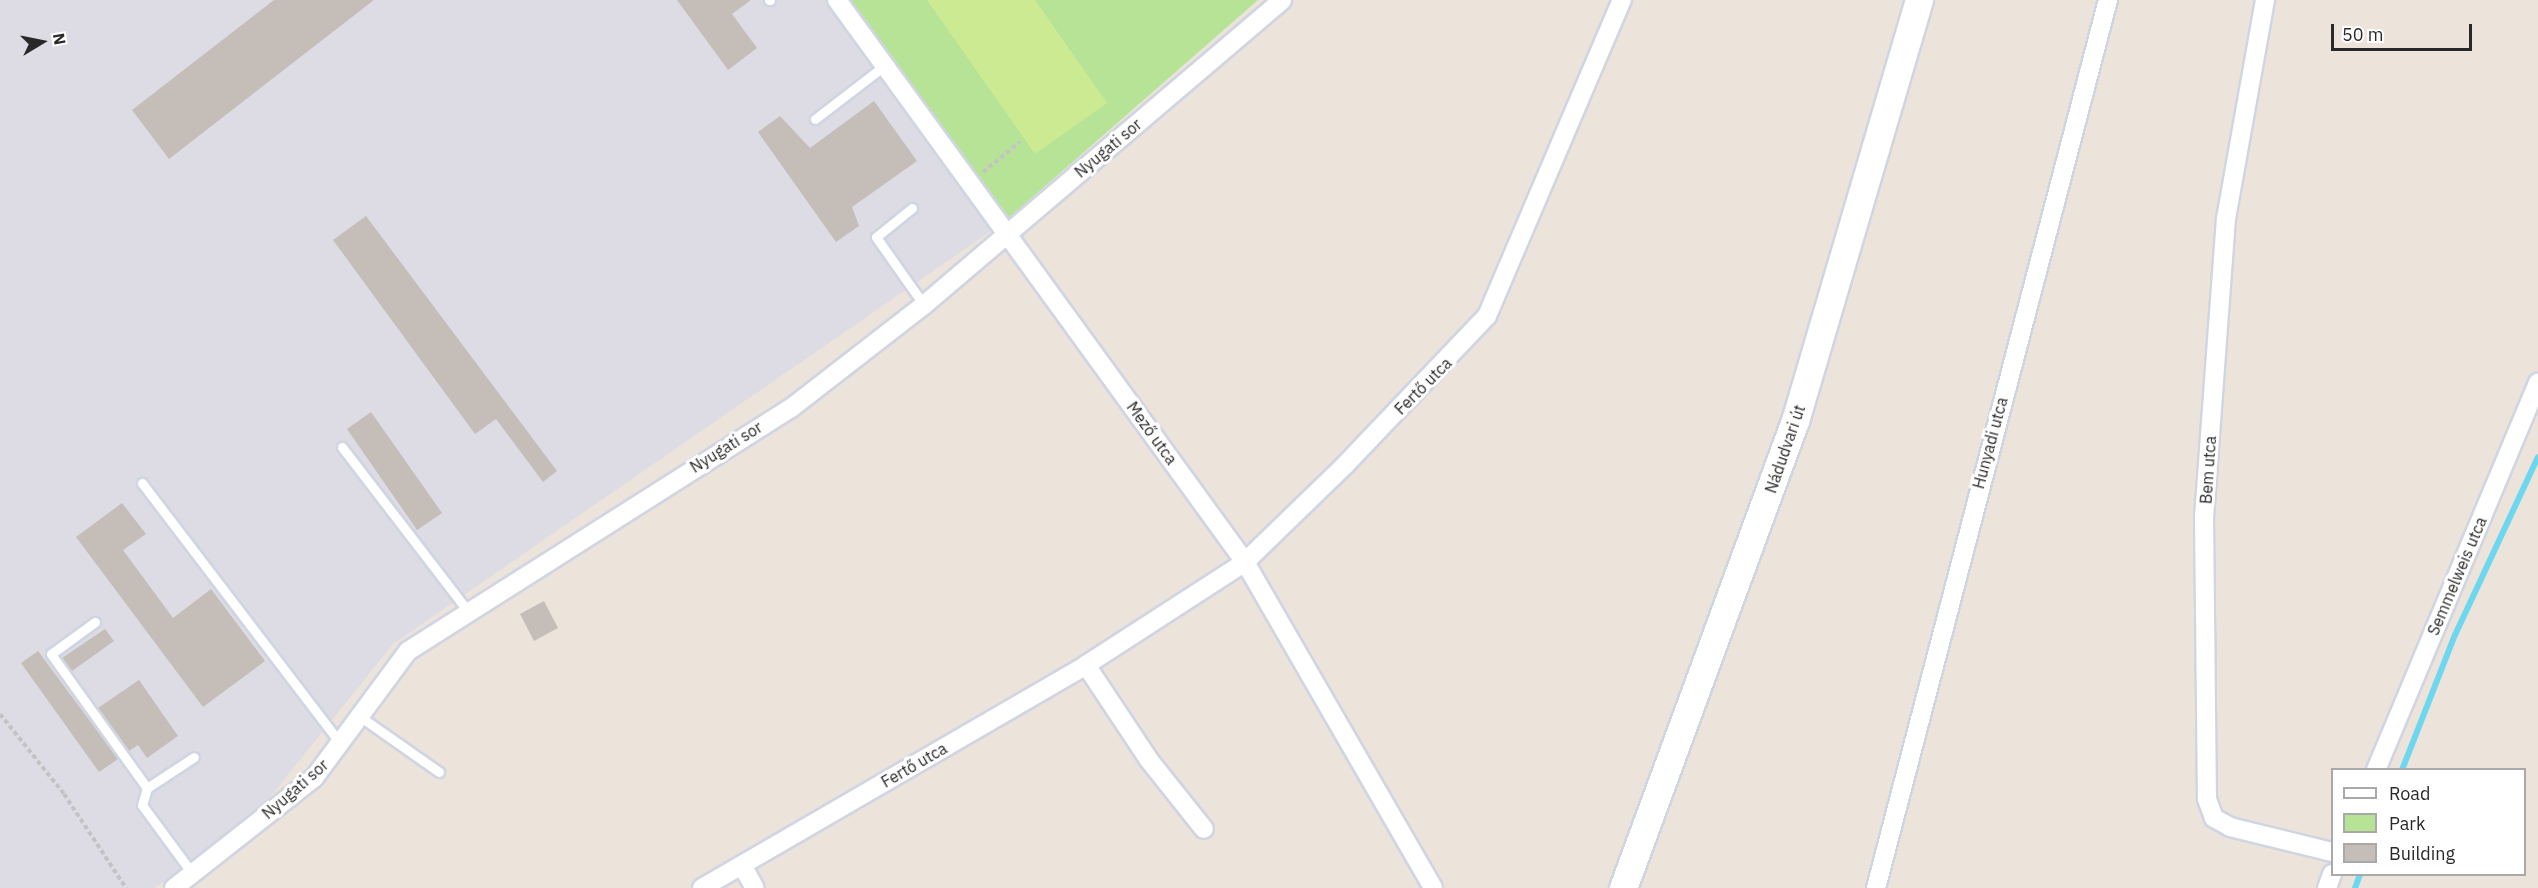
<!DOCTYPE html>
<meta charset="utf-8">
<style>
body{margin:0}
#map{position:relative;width:2538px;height:888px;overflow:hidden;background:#ece3db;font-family:"IBM Plex Sans",sans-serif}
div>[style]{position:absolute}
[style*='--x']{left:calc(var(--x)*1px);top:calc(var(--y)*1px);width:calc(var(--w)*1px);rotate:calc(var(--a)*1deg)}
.industrial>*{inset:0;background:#dddce4}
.green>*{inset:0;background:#b7e397}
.pitch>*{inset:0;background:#ccea92}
.stream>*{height:6px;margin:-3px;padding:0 3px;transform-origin:3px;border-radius:3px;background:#6dd7ef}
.building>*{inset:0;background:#c4bdb8}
.path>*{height:4px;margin-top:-2px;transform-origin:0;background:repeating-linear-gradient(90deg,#c3c3c3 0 4.5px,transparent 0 7.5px)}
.roads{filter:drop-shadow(2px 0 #d0d5e2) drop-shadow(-2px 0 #d0d5e2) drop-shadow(0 2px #d0d5e2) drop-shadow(0 -2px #d0d5e2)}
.service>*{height:9px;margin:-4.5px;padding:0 4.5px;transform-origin:4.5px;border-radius:4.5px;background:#fff}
.minor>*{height:18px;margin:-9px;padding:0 9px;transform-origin:9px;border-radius:9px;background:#fff}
.secondary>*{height:27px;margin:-13.5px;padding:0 13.5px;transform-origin:13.5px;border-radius:13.5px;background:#fff}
span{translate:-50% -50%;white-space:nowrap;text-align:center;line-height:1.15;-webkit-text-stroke:6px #fff;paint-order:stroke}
.street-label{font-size:16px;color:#292929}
.legend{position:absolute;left:2331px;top:768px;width:195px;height:108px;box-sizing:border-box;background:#fff;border:2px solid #a9a9a9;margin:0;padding:8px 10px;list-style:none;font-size:18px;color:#292929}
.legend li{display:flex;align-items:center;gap:12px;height:30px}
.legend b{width:30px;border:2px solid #a9a9a9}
.north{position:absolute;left:12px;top:12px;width:60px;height:60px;-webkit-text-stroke:4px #fff;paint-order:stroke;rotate:80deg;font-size:16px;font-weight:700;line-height:24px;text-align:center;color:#292929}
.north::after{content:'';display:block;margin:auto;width:21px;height:27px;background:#292929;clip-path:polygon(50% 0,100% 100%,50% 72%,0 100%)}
.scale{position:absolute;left:2331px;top:24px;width:141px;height:27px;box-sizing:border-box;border:3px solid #292929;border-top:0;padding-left:8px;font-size:18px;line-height:21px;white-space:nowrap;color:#292929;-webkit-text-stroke:4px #fff;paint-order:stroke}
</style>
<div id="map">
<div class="industrial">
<div style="clip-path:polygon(0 0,825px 0,1004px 222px,393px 644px,262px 807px,190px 866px,154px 888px,0 888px)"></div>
</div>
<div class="green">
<div style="clip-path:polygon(825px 0,1258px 0,1004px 222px)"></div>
</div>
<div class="pitch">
<div style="clip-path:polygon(927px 0,1035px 0,1107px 103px,1035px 154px)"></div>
</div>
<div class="stream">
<div style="--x:2402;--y:770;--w:145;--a:-68.6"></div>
<div style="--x:2455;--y:635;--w:196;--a:-65"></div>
<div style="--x:2355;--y:888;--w:15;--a:-70"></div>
</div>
<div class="building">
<div style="clip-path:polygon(274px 0,374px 0,169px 159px,132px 110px)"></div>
<div style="clip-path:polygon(677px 0,751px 0,732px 14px,757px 48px,728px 70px)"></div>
<div style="clip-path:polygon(874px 101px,917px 161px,852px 207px,859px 226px,836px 242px,758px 132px,780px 116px,810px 148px)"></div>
<div style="clip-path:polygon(366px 216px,557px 471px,543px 482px,496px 419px,475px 434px,333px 240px)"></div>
<div style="clip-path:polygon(371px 412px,442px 513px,417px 530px,347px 429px)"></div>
<div style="clip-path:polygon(122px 503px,146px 534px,123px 550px,173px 618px,211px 589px,265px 661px,203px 707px,76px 537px)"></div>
<div style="clip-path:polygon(544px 601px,558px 628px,534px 641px,520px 614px)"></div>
<div style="clip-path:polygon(105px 629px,114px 641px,72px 671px,62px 658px)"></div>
<div style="clip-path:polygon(38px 651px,118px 759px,99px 772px,21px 663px)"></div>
<div style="clip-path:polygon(139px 680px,178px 736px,147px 758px,138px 745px,129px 751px,98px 708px)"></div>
</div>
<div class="path">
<div style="--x:983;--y:172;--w:48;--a:-39"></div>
<div style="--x:0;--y:714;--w:102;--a:51.3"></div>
<div style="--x:64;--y:794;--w:113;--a:56.6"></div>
</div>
<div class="roads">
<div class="service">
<div style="--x:769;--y:0;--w:1;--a:0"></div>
<div style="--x:815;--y:119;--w:88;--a:-37.6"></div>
<div style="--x:912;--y:208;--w:46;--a:141.1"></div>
<div style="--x:876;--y:237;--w:83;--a:54.8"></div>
<div style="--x:342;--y:447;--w:205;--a:52.5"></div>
<div style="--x:142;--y:483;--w:328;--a:52.7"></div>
<div style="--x:95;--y:622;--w:54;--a:144"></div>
<div style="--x:51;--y:654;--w:165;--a:54.4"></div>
<div style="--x:362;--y:718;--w:94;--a:35"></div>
<div style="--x:192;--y:873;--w:84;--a:-126.3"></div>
<div style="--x:142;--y:805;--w:18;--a:-74"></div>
<div style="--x:147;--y:788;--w:56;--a:-33.4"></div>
</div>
<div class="minor">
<div style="--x:837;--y:0;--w:694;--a:54.02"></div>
<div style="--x:1245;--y:562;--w:376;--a:60"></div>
<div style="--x:2265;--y:0;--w:221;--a:100.1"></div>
<div style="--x:2226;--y:218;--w:299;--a:94.2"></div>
<div style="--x:2204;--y:516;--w:283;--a:89.4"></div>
<div style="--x:2207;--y:799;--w:20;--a:70"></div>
<div style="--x:2214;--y:818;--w:18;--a:29"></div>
<div style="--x:2230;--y:827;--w:105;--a:13.8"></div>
<div style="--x:1086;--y:665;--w:114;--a:56.4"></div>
<div style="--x:1149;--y:760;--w:88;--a:51.4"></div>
<div style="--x:2376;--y:770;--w:420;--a:-67.3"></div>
<div style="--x:742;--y:865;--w:26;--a:61"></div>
<div style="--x:174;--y:888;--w:178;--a:-38.2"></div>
<div style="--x:314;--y:778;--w:158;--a:-53.5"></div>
<div style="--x:408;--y:651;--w:454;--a:-32.4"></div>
<div style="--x:791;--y:408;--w:168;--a:-37.8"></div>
<div style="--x:924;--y:305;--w:470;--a:-40.4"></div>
<div style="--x:702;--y:888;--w:444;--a:-30.1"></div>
<div style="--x:1086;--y:665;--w:189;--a:-32.9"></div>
<div style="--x:1245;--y:562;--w:141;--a:-44.1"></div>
<div style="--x:1346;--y:464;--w:204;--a:-46.4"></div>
<div style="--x:1487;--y:316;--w:344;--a:-66.9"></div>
<div style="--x:1876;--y:888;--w:918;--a:-75.36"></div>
<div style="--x:2327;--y:888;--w:15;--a:-70"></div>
</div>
<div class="secondary">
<div style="--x:1623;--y:888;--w:498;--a:-69.8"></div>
<div style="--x:1795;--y:421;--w:439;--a:-73.6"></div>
</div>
</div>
<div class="street-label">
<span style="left:1108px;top:148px;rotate:-40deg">Nyugati sor</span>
<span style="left:1423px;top:386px;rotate:-45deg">Fertő utca</span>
<span style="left:1152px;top:433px;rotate:54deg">Mező utca</span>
<span style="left:1990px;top:443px;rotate:-75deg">Hunyadi utca</span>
<span style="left:726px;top:447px;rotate:-32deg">Nyugati sor</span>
<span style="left:1785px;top:449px;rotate:-71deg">Nádudvari út</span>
<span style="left:2208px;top:470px;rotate:-86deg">Bem utca</span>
<span style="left:2457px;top:576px;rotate:-67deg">Semmelweis utca</span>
<span style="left:914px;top:765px;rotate:-30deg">Fertő utca</span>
<span style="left:295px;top:789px;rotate:-41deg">Nyugati sor</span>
</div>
<ul class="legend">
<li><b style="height:8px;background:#fff"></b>Road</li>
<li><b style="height:16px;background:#b7e397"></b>Park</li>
<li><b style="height:16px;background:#c4bdb8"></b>Building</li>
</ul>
<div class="north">N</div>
<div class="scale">50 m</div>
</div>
